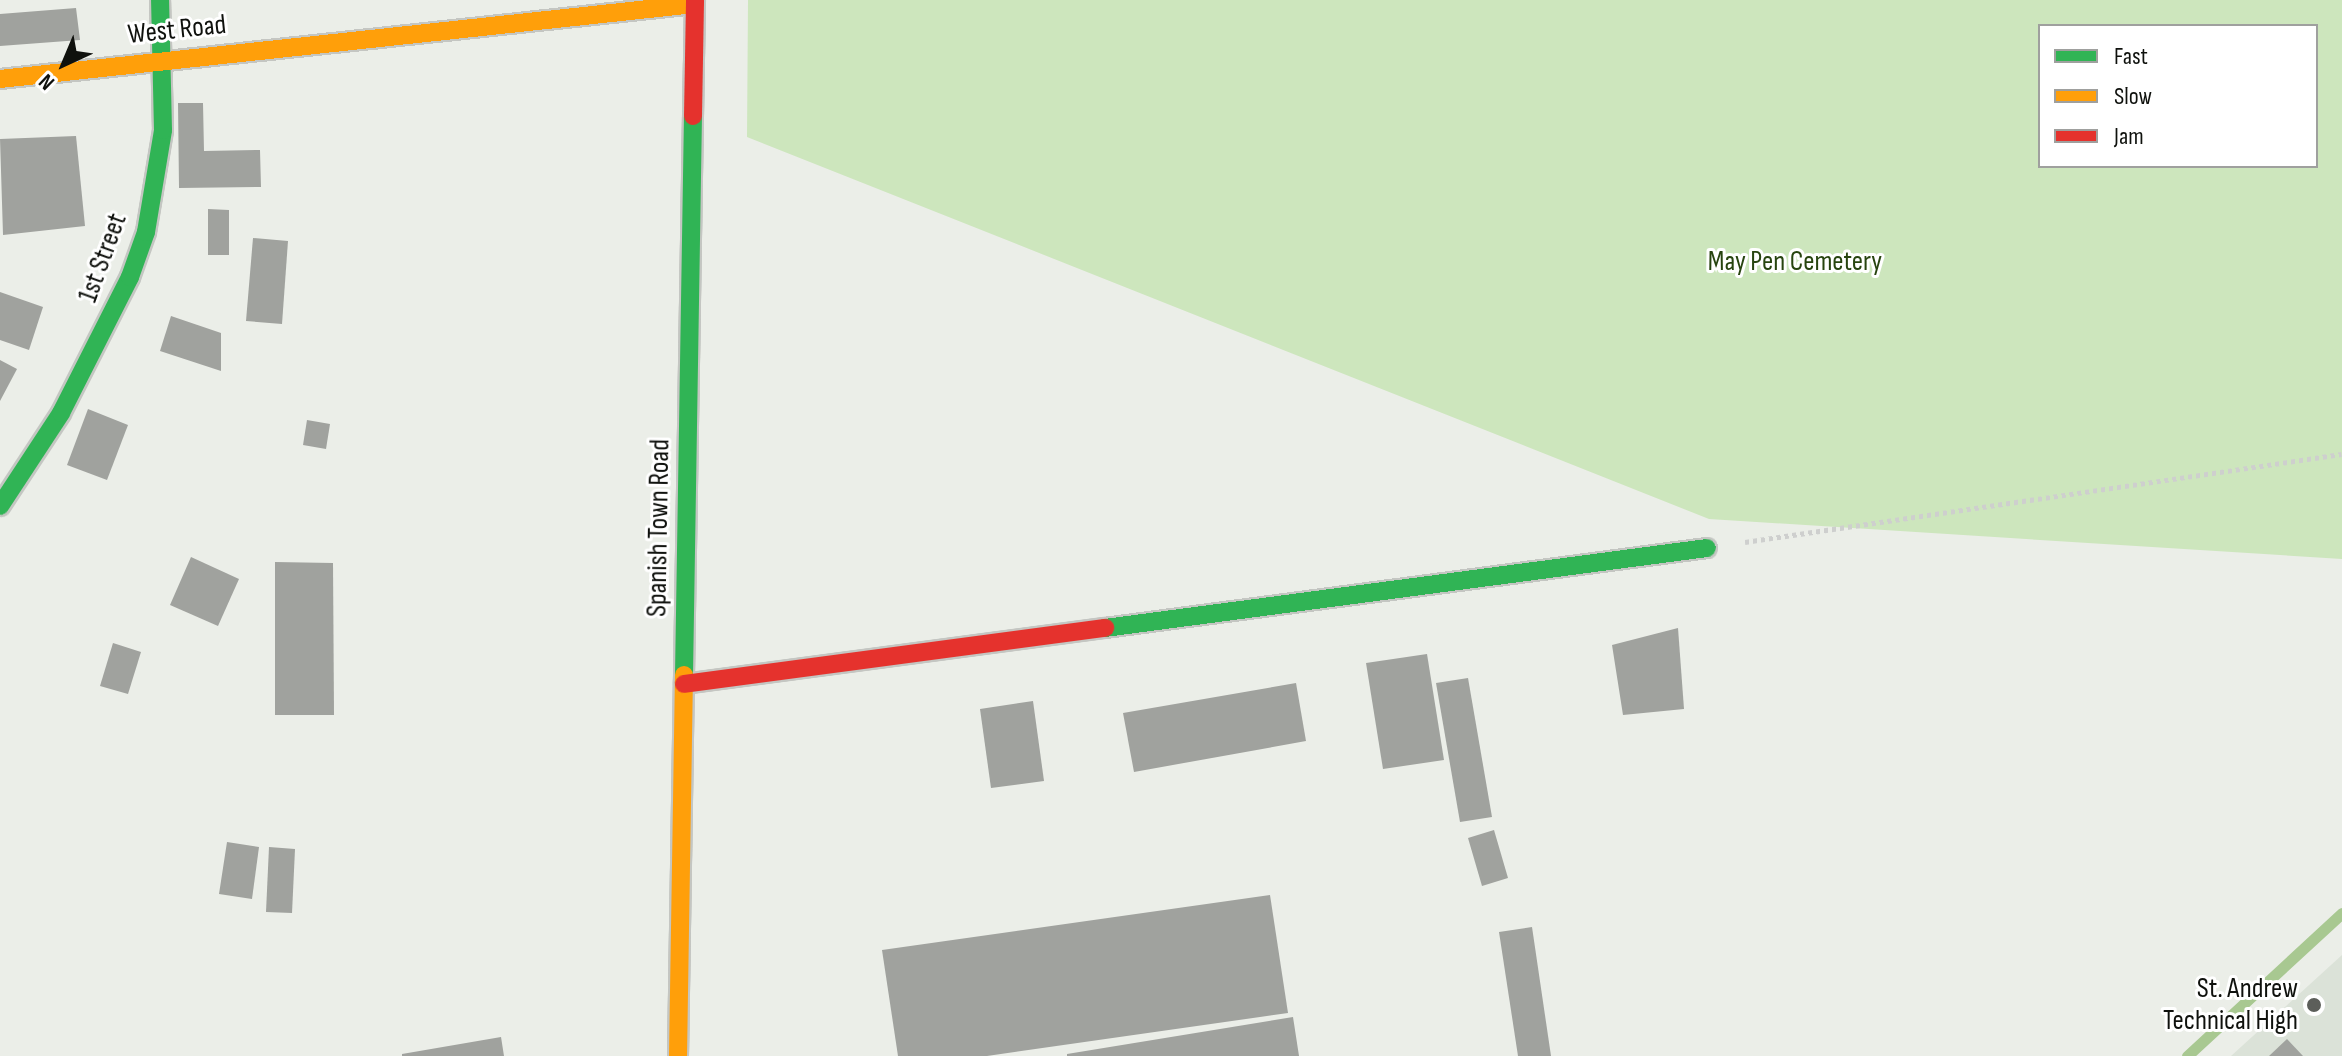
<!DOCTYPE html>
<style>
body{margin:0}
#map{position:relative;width:2342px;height:1056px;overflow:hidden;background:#ebeee8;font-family:"Sofia Sans Condensed",sans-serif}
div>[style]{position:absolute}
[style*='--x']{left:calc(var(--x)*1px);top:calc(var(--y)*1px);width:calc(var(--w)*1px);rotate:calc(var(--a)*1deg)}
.built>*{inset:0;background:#dbe2d8}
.green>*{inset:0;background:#cde6bd}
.stream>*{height:11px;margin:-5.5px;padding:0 5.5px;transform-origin:5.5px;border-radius:5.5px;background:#a8c891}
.building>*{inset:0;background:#a0a29e}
.path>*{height:5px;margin-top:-2.5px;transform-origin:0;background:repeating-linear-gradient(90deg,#cecfce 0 4px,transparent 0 8px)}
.roads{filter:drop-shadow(2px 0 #c4c6c2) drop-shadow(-2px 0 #c4c6c2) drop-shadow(0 2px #c4c6c2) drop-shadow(0 -2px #c4c6c2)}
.fast>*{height:18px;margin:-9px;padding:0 9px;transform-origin:9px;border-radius:9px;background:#30b455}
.slow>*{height:18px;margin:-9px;padding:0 9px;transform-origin:9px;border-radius:9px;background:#ff9f0a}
.jam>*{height:18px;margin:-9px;padding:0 9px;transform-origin:9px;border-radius:9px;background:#e5322d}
.dots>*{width:22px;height:22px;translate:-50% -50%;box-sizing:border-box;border:4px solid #fff;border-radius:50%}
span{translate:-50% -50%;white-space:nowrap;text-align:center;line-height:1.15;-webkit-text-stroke:6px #fff;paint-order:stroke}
.street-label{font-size:28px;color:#0f110d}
.park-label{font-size:28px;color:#27440f}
.poi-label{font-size:28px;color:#0f110d}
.right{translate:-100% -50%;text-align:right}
.legend{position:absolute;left:2038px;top:24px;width:280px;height:144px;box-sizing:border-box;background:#fff;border:2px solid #9fa09e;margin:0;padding:10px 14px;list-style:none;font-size:24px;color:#0f110d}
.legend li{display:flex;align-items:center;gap:16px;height:40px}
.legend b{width:40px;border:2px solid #9fa09e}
.north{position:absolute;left:24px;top:24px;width:80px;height:80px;-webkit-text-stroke:6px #fff;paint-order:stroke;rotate:224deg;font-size:22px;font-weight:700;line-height:32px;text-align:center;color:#0f110d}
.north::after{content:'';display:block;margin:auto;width:28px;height:36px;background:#0f110d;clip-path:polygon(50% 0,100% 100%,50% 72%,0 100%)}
</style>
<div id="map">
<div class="built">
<div style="clip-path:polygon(2342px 955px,2342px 1056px,2231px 1056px)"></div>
</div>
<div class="green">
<div style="clip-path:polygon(evenodd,748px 0,2342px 0,2342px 559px,1709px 519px,747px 137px,748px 0,2040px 26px,2316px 26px,2316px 166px,2040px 166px,2040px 26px)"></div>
</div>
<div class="stream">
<div style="--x:2187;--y:1056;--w:211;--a:-42.7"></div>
</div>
<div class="building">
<div style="clip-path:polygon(76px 8px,80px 40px,0 46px,0 14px)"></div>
<div style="clip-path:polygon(178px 103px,203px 103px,204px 151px,260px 150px,261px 187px,179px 188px)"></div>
<div style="clip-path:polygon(76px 136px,85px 226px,3px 235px,0 139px)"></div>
<div style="clip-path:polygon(208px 209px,229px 210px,229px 255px,208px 255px)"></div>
<div style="clip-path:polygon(253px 238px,288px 241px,282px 324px,246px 321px)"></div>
<div style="clip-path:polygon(0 292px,43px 307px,29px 350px,0 340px)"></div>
<div style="clip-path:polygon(171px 316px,221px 333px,221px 371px,160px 351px)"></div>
<div style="clip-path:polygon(0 360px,17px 369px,0 401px)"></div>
<div style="clip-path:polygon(88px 409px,128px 425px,107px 480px,67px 465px)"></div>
<div style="clip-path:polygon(307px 420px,330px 424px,326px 449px,303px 445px)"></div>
<div style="clip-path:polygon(191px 557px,239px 579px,218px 626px,170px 605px)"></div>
<div style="clip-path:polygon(275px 562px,333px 563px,334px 715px,275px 715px)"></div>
<div style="clip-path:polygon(1678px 628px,1684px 709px,1623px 715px,1612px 645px)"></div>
<div style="clip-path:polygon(113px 643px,141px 652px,128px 694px,100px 686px)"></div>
<div style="clip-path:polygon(1427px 654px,1444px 760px,1383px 769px,1366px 663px)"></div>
<div style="clip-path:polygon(1468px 678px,1492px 817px,1460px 822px,1436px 683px)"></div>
<div style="clip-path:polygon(1296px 683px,1306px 741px,1134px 772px,1123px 713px)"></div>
<div style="clip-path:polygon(1033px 701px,1044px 781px,991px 788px,980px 709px)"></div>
<div style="clip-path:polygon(1494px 830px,1508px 878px,1482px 886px,1468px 838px)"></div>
<div style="clip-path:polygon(227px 842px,259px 847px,252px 899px,219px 894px)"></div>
<div style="clip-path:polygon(269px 847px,295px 849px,292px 913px,266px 912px)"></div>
<div style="clip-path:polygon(1270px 895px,1288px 1013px,987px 1056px,898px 1056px,882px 950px)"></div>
<div style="clip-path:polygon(1532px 927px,1551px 1056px,1518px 1056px,1499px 932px)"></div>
<div style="clip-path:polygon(1293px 1017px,1299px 1056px,1067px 1056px,1067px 1054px)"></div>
<div style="clip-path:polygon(501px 1037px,504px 1056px,402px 1056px,402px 1054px)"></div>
<div style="clip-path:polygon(2287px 1039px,2303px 1056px,2269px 1056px)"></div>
</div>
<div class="path">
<div style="--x:1745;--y:542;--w:603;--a:-8.39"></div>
</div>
<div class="roads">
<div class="fast">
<div style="--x:0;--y:506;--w:111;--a:-56.7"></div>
<div style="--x:61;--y:413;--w:153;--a:-63.1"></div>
<div style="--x:130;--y:277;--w:48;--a:-70.4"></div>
<div style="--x:146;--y:232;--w:103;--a:-80.5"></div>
<div style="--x:163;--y:130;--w:130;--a:-91.3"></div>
<div style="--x:1105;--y:628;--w:607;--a:-7.57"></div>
<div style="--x:684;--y:675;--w:559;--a:-89.08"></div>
</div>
<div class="slow">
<div style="--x:0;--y:79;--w:699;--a:-6.16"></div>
<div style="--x:678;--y:1056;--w:381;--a:-89.1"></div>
</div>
<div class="jam">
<div style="--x:693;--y:116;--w:116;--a:-89"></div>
<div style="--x:684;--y:684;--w:425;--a:-7.6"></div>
</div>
</div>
<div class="dots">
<div style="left:2314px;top:1005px;background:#5c5e5a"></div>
</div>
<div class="street-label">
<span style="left:177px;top:30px;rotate:-6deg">West Road</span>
<span style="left:103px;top:258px;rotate:-70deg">1st Street</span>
<span style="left:659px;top:528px;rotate:-89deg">Spanish Town Road</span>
</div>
<div class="park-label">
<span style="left:1795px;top:262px">May Pen Cemetery</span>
</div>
<div class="poi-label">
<span class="right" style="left:2298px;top:1005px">St. Andrew<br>Technical High</span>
</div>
<ul class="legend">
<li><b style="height:10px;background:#30b455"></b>Fast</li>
<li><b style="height:10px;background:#ff9f0a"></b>Slow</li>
<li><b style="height:10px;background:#e5322d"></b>Jam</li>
</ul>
<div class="north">N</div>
</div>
